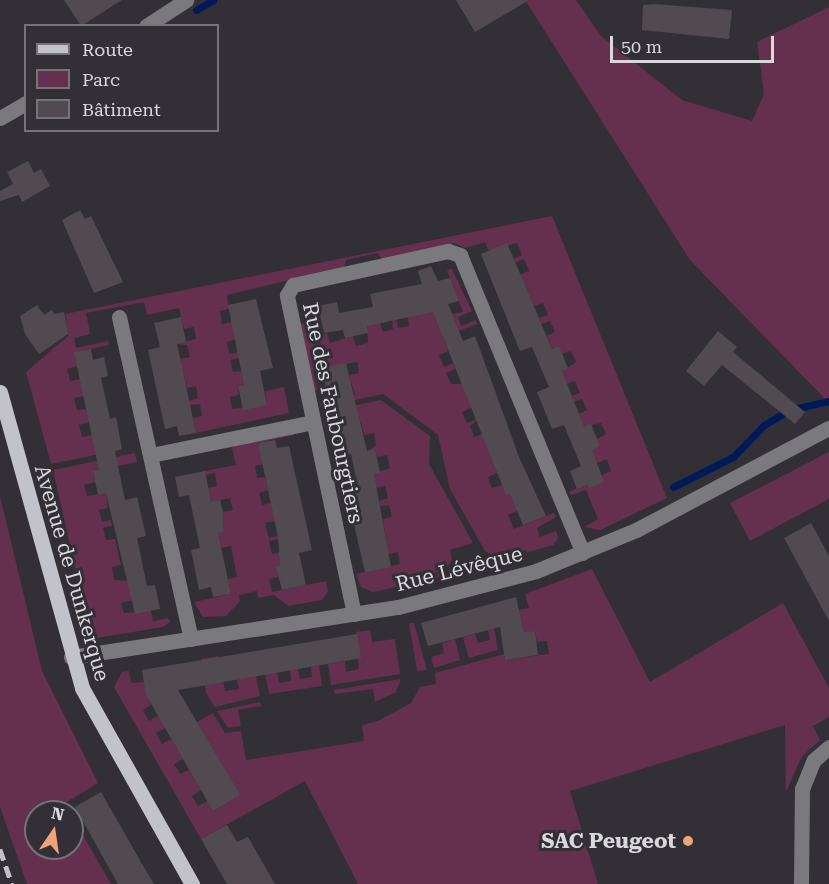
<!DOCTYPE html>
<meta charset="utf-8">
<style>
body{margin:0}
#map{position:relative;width:829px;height:884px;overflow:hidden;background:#323036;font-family:"Roboto Serif",serif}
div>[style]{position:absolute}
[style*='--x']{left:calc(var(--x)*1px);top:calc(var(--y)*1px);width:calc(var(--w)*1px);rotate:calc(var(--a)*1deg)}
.green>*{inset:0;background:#652f4e}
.stream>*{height:7px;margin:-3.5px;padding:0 3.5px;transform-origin:3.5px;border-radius:3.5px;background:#001959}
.building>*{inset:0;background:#514b51}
.minor>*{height:15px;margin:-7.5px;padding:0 7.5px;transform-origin:7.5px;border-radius:7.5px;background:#7a7a7e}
.major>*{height:15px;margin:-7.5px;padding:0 7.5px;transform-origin:7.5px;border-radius:7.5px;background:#c2c3ca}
.rail>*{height:4.5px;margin-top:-2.25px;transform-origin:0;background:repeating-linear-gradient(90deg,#c1c0c4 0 12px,transparent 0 18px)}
.dots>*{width:16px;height:16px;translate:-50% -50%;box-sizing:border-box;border:3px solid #323036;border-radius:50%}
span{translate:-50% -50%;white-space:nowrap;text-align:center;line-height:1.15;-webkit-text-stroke:6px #323036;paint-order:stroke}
.street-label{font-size:21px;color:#d9d8dc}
.poi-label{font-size:21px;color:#d9d8dc;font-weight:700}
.right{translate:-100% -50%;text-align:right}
.legend{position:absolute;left:24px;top:24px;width:195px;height:108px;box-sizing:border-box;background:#323036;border:2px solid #757378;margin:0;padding:8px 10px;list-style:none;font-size:18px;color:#d9d8dc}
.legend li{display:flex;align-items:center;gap:12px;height:30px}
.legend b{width:30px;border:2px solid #757378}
.north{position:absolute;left:24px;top:800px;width:60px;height:60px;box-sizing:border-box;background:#323036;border:2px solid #757378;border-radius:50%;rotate:13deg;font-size:16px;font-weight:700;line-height:24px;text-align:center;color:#d9d8dc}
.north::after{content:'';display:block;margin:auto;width:21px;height:27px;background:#efa377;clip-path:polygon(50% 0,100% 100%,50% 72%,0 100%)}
.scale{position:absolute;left:610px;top:36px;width:164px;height:27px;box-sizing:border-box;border:3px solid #d9d8dc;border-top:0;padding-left:8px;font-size:18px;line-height:21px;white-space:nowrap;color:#d9d8dc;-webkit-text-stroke:4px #323036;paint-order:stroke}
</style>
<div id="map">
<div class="green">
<div style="clip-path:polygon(525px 0,576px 0,601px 36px,682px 100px,752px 121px,764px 94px,757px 42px,829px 7px,829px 403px,690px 260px)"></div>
<div style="clip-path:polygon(552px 216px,667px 498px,600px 530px,584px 527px,598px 519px,586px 490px,571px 495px,569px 492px,611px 471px,607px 459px,597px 463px,591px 450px,600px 446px,597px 439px,606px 434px,601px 423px,583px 427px,578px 414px,587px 410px,582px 399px,573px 402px,571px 396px,580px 393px,575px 381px,566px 384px,561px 372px,576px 362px,571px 351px,562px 354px,559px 346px,552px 349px,547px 336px,555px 332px,550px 321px,542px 324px,539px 318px,548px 315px,543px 303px,534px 306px,523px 285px,519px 275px,529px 271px,524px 259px,514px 263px,513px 259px,522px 255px,517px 243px,489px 251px,485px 242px,465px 248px,454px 243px,382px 259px,377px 253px,346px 260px,344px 267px,227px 295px,229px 309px,220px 311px,222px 324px,232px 322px,236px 339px,227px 342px,229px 354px,239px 352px,240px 358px,230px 360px,233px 372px,242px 371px,245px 384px,238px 386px,239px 395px,230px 397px,232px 409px,267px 405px,265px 391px,284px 387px,289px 413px,196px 433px,193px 418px,202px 416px,200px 404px,190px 405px,189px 401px,198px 398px,196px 386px,187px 388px,179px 359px,190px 357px,187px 345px,176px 344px,196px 339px,194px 327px,184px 329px,179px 308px,147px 315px,144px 302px,86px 313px,90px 334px,74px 338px,76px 348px,108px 341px,109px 345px,75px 352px,78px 366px,67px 369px,70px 381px,80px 379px,84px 396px,74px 398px,77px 410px,86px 409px,89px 422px,79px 425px,82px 437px,92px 435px,100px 454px,51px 464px,26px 372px,68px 336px,65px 314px)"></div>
<div style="clip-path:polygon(452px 269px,472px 311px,458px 317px,461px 326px,476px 320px,477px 324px,443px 337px,448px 351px,439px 355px,444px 367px,453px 363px,455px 369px,446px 373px,451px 384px,464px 384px,473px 407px,462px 412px,467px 423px,478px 419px,470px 426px,474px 437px,483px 434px,497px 473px,488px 477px,492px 488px,502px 485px,507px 495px,522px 489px,517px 511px,508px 515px,514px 529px,554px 513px,556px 517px,537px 528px,540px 537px,556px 531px,558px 538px,553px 545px,500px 560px,485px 551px,450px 489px,438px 435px,383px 394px,321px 407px,320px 403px,355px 395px,349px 375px,359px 373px,357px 362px,313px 370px,317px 390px,313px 391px,299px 325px,310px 320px,313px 335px,327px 333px,330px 343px,353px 336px,356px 346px,368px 343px,367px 324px,380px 323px,383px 332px,393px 329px,392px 320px,396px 319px,398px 328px,409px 326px,408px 317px,423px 296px,444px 315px,463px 312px,447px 270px)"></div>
<div style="clip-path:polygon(381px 400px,430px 436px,429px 464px,473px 543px,450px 550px,452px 560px,440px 577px,373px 592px,361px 587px,356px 574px,400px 564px,398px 552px,388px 554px,383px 519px,392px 517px,389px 505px,380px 506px,379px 501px,388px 498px,385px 486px,376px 488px,373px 474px,390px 468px,387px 455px,377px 457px,375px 449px,367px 451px,376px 446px,374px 433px,364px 435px,361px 422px,351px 423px,334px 410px)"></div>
<div style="clip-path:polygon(293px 431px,294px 435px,258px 443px,264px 464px,255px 466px,257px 478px,265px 477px,268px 490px,259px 493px,262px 505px,271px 503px,275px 521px,265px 523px,269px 538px,278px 536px,279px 539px,269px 541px,272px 554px,281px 552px,284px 565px,277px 567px,279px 577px,269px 579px,272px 592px,326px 581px,328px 591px,322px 600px,288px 606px,274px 595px,258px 598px,257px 591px,239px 595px,240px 601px,226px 616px,203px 617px,194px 602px,231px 594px,228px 579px,237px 577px,231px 546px,221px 548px,218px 533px,223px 532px,223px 512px,233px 510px,230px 498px,211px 502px,208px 488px,217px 486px,215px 473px,205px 475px,205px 471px,236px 465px,232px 448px,236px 444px)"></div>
<div style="clip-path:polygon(829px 452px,829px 499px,750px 541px,730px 503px)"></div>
<div style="clip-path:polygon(135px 453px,137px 462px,93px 471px,95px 482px,84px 485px,87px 496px,106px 493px,108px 508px,99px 510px,102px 522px,111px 520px,112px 526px,103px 528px,106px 540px,115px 539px,121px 565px,112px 567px,114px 580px,128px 581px,133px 600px,121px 603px,124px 613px,151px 611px,153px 621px,168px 618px,170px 622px,163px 627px,97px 638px,88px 626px,53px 470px)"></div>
<div style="clip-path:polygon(0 496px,42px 671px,98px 783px,65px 803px,70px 812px,36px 812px,36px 848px,72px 848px,72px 816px,111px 884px,27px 884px,0 807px)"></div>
<div style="clip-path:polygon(592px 569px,650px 682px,783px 603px,829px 688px,829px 717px,813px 726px,820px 740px,802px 756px,786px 792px,785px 725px,570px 791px,598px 884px,358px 884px,305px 781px,201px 839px,114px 687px,122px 672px,129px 671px,131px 683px,144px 682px,151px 705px,143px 710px,149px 721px,158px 716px,165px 728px,156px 733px,162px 744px,171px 739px,183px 759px,174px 764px,180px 774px,189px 770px,201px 790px,192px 796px,198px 806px,208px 801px,213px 811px,239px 795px,197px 722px,213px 713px,225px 733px,241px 731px,246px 760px,364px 741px,362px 725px,378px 721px,411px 703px,420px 687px,436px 684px,435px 673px,504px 654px,505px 660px,549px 654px,547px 641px,537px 642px,535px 631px,524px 632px,519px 610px,529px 608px,525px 594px)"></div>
<div style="clip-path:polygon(409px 623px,414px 623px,427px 670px,417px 671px)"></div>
<div style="clip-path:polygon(494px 629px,498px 650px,469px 658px,463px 637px,475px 634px,478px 643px,490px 640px,488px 630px)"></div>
<div style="clip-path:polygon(370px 630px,372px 642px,395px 639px,400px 674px,331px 685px,328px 664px,345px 661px,346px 672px,359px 669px,356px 632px)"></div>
<div style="clip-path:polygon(455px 639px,460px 660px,434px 668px,431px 657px,444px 653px,442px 643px)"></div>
<div style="clip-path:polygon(219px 656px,225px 691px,239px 689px,237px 679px,256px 676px,260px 696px,215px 707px,206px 693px,201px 659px)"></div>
<div style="clip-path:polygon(319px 665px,322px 686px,269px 694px,265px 674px,277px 672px,279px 683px,291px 681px,290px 670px,298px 669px,300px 679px,312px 677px,311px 667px)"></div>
<div style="clip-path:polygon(401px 679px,396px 692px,375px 702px,373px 689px,335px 694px,334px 690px)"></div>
<div style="clip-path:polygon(260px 702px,261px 706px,238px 710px,241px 726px,228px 728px,217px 711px)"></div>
</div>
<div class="stream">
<div style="--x:196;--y:10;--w:20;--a:-30"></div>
<div style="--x:673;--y:487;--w:67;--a:-26.6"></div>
<div style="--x:733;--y:457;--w:45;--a:-45.9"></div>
<div style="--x:764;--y:425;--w:29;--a:-31"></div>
<div style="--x:789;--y:410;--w:41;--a:-12.7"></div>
</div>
<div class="building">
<div style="clip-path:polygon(64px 0,122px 0,81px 26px)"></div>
<div style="clip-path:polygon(456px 0,529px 0,475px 32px)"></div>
<div style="clip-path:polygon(653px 4px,732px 10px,729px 39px,642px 30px,643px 5px)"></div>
<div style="clip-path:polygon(28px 161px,34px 173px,41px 169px,50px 186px,22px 202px,19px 195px,0 201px,0 191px,13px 184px,7px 172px)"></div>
<div style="clip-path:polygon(80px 210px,85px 219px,91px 216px,123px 282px,94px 293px,62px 220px)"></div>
<div style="clip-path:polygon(507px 243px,552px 349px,559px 346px,568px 368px,562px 371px,584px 427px,591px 424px,600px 446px,592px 450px,604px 482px,589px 488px,588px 484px,577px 489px,570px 471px,581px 466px,564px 425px,552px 429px,537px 392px,549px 387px,532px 347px,520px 351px,481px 254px)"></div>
<div style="clip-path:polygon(431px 266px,438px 281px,450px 278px,459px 301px,448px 304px,463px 341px,475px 336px,519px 457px,546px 516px,523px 525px,510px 494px,506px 495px,433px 312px,367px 326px,368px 333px,345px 338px,343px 330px,324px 333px,318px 306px,337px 302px,339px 313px,373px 307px,370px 294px,422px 284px,418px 271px)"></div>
<div style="clip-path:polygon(256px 299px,273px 368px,260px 371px,267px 405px,243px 410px,238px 386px,244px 385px,228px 305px)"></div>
<div style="clip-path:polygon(37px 305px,44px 315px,52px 310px,54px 314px,64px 312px,68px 334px,39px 354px,25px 334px,20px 316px)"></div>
<div style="clip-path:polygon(181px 317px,186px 342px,177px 344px,196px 433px,179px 436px,177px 426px,165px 429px,148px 350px,160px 347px,154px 323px)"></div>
<div style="clip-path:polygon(718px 331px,737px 347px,733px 352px,805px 412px,795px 424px,722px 365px,704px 386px,686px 371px)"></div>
<div style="clip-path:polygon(91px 349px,93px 360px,104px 357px,108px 376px,101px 378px,110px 419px,116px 417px,122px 449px,115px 451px,125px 500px,137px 497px,146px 536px,137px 538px,147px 586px,155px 585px,160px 609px,135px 614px,106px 493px,98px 495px,93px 471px,99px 470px,74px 352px)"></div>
<div style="clip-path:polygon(346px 363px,367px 451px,375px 449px,380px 473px,374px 474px,391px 567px,365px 572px,346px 490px,358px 488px,351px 454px,340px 457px,336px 437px,339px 437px,321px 368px)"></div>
<div style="clip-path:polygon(275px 440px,277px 448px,289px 446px,312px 550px,299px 553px,306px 585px,282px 590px,276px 566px,280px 566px,278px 537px,258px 443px)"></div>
<div style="clip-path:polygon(205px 471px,211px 502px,220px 500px,223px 512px,223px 532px,218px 533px,231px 594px,213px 597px,211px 587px,199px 590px,191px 550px,200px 548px,189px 495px,179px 497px,175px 477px)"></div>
<div style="clip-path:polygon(811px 523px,829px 556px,829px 621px,784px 538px)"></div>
<div style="clip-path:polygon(516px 597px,524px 632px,535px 631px,538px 655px,505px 660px,500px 627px,428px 646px,421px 623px)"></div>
<div style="clip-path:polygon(357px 634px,361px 658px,178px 690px,240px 795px,213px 811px,146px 695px,142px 670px)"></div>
<div style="clip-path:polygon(101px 792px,145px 869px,154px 884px,118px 884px,80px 816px,75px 807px)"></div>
<div style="clip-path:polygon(227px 825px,237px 842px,248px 837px,275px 884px,227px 884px,201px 839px)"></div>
</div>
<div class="minor">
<div style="--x:146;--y:26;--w:48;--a:-33"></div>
<div style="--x:0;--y:118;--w:30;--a:-30"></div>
<div style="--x:119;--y:317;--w:330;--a:77.4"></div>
<div style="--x:151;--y:455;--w:165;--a:-11.5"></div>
<div style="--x:354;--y:614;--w:326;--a:-101.9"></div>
<div style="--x:287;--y:295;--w:12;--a:-59"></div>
<div style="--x:293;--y:285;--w:159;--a:-12.4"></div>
<div style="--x:448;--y:251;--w:13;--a:18"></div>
<div style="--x:460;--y:255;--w:322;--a:67.6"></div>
<div style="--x:71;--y:657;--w:331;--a:-8.7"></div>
<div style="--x:398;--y:607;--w:143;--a:-14.6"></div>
<div style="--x:536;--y:571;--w:108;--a:-22.3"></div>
<div style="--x:636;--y:530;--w:218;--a:-27.9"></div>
<div style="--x:801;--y:884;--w:95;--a:-89.4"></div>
<div style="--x:802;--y:789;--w:31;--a:-68"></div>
<div style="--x:814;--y:760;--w:20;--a:-41"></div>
</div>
<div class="major">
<div style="--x:0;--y:392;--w:307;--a:74.5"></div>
<div style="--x:82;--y:688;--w:225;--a:60.7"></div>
</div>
<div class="rail">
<div style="--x:0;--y:849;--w:37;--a:71"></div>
</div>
<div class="dots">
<div style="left:688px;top:841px;background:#efa377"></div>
</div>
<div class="street-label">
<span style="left:333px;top:413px;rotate:78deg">Rue des Faubourgtiers</span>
<span style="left:459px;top:569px;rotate:-14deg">Rue Lévêque</span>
<span style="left:72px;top:573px;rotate:74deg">Avenue de Dunkerque</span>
</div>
<div class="poi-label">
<span class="right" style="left:676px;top:841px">SAC Peugeot</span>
</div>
<ul class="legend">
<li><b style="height:8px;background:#c2c3ca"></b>Route</li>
<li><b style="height:16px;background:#652f4e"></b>Parc</li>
<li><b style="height:16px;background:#514b51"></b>Bâtiment</li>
</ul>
<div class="north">N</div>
<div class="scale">50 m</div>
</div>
